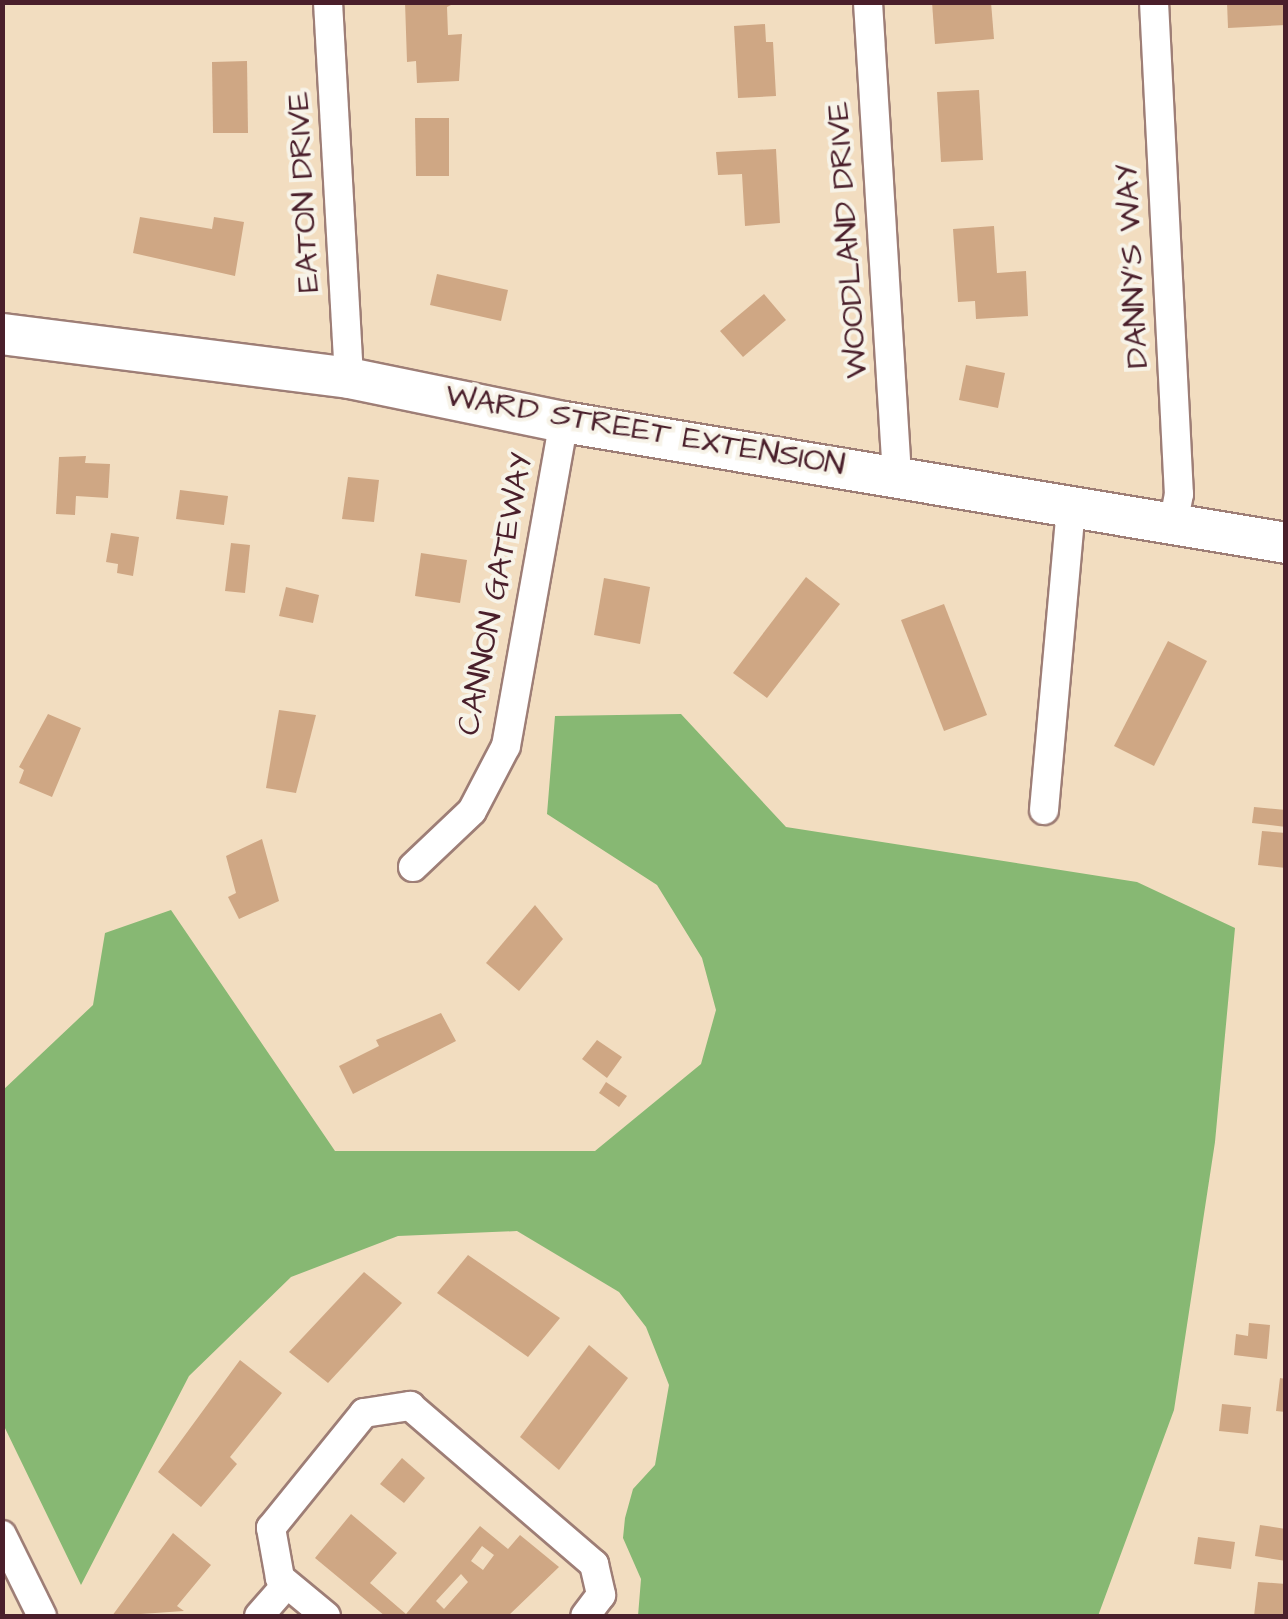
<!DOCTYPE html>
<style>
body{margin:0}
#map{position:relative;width:1288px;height:1619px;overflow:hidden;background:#f2ddc0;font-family:"Architects Daughter",sans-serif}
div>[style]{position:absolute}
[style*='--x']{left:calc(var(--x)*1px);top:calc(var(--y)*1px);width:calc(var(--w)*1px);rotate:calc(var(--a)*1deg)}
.forest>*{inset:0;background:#87b873}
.building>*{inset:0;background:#cfa784}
.roads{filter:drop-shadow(2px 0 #9e7e76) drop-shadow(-2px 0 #9e7e76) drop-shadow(0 2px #9e7e76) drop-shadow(0 -2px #9e7e76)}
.street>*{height:28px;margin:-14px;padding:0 14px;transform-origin:14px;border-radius:14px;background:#fff}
.secondary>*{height:40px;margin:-20px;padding:0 20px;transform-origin:20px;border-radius:20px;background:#fff}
span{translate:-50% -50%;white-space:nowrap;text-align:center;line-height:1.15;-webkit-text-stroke:8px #f7f3e8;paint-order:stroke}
.street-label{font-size:32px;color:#4a1f2b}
.frame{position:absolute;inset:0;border:5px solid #4a1f2b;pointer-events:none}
</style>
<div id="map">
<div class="forest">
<div style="clip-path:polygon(681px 714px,786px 827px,1137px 882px,1235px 928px,1215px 1142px,1174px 1410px,1098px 1616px,638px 1616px,641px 1579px,623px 1538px,625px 1518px,633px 1489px,655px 1465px,669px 1385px,646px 1327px,619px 1292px,517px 1231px,398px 1236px,291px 1277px,189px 1376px,81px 1585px,3px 1424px,2px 1091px,93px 1005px,105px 933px,171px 910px,335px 1151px,595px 1151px,701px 1064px,716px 1010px,702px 958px,657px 885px,547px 814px,555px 716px)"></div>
</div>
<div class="building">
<div style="clip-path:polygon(405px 2px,457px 2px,447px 7px,448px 35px,462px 34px,459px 81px,417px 83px,416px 61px,407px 62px)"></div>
<div style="clip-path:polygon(932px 2px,991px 2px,994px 39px,935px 44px)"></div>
<div style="clip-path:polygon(1227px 2px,1286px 2px,1286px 25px,1228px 28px)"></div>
<div style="clip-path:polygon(765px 24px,766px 42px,773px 42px,776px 96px,738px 98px,734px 26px)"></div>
<div style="clip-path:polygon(247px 61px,248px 133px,213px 133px,212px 62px)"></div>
<div style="clip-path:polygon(979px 90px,983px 160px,941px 162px,937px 92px)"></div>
<div style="clip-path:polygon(415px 118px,449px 118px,449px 176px,416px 176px)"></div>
<div style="clip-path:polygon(776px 149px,780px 223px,745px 226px,742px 174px,718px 175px,716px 152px)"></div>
<div style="clip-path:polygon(140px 217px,212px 229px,214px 217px,244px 222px,235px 276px,133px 253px)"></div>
<div style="clip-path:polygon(994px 226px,997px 273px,1026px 271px,1028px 316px,976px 319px,975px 301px,958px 302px,953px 229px)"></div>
<div style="clip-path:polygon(437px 274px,508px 290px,501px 321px,430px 305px)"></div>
<div style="clip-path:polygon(764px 294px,786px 320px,743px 357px,720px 331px)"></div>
<div style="clip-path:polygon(966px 365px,1005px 373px,998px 408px,959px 400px)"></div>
<div style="clip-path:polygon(86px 456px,85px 463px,110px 464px,108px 498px,76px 496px,75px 515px,56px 514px,59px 457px)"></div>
<div style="clip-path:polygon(348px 477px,379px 480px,374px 522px,342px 519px)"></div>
<div style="clip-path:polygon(180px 490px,228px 496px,224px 525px,176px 519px)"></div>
<div style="clip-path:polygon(111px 533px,139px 537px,133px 576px,117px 573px,118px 564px,106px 562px)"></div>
<div style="clip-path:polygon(231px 543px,250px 545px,245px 593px,225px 591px)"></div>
<div style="clip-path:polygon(421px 553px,467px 560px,460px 603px,415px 596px)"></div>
<div style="clip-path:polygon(806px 577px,840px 604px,767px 698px,733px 673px)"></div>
<div style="clip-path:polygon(604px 578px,650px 587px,640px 644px,594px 635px)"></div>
<div style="clip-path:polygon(286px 587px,319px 595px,313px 623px,279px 616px)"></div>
<div style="clip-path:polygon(944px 604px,987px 715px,944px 731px,901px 620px)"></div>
<div style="clip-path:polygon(1168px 641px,1207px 661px,1154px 766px,1114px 746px)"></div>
<div style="clip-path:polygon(279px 710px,316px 715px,296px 793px,266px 788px)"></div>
<div style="clip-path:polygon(48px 714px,81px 728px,52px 797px,19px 783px,24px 770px,19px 767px)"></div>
<div style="clip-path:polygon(1254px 807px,1286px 810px,1286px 827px,1252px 823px)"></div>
<div style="clip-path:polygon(1262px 831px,1286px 833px,1286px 868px,1258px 865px)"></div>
<div style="clip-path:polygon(262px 839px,279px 901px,239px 919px,228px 897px,236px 893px,226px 856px)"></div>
<div style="clip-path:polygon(535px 905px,563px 939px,519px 991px,486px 963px)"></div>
<div style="clip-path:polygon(441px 1013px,456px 1041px,353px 1094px,339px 1066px,379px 1046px,376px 1040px)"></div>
<div style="clip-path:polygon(597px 1040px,622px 1057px,607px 1078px,582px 1059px)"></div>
<div style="clip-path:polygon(606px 1082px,627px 1096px,619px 1107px,599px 1093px)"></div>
<div style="clip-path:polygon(468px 1255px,560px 1318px,528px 1357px,437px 1293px)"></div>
<div style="clip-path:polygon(364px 1272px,402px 1303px,328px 1383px,289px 1352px)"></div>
<div style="clip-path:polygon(1249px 1323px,1270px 1325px,1267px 1359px,1234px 1355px,1236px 1334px,1248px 1336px)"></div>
<div style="clip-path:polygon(589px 1345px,628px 1378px,559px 1470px,520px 1437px)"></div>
<div style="clip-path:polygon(240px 1360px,282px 1393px,230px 1457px,237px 1464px,201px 1507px,158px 1472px)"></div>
<div style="clip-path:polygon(1280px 1378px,1286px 1379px,1286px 1412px,1276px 1411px)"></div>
<div style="clip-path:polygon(1222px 1404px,1251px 1407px,1248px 1434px,1219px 1431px)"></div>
<div style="clip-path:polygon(402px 1458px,425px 1478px,404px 1503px,380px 1484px)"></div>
<div style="clip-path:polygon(evenodd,351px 1514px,397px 1553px,370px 1583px,406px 1614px,480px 1526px,508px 1549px,520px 1535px,559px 1567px,508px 1616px,385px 1616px,315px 1558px,351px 1514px,482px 1546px,494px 1555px,483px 1570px,471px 1561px,482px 1546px,351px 1514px,461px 1574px,468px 1582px,444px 1609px,436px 1601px,461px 1574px)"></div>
<div style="clip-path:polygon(1260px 1525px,1286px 1529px,1286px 1561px,1255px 1556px)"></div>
<div style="clip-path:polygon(173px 1533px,211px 1565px,177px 1606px,184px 1611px,112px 1616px)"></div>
<div style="clip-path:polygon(1198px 1537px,1235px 1542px,1231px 1569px,1194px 1564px)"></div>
<div style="clip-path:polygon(1258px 1582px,1286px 1584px,1286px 1616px,1254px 1616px)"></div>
</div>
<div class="roads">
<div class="street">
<div style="--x:328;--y:2;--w:377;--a:86.8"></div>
<div style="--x:868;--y:2;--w:472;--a:86.5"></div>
<div style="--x:1154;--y:2;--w:493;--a:87.1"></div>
<div style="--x:1179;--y:494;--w:33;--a:101"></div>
<div style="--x:1044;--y:810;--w:301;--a:-84.9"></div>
<div style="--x:413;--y:867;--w:81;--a:-43.5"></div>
<div style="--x:472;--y:811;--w:73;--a:-62.4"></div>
<div style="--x:506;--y:746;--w:329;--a:-79.9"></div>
<div style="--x:2;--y:1535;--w:90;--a:63.7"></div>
<div style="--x:259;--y:1616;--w:41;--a:-48.9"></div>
<div style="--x:326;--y:1616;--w:60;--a:-140.4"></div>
<div style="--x:280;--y:1578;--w:51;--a:-100.2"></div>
<div style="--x:271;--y:1528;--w:148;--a:-51"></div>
<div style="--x:364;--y:1413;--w:47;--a:-8.7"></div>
<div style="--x:410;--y:1406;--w:243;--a:40.7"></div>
<div style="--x:594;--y:1564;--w:32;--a:77"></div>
<div style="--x:601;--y:1595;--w:26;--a:127"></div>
</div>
<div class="secondary">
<div style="--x:2;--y:334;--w:350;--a:7.2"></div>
<div style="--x:349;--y:378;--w:219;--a:11.6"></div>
<div style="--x:564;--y:422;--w:732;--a:9.51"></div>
</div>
</div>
<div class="street-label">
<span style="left:304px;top:192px;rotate:-93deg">EATON DRIVE</span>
<span style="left:848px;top:240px;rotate:-94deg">WOODLAND DRIVE</span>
<span style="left:1133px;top:266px;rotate:-93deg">DANNY'S WAY</span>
<span style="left:645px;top:431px;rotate:10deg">WARD STREET EXTENSION</span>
<span style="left:496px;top:594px;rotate:-79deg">CANNON GATEWAY</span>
</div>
<div class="frame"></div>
</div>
